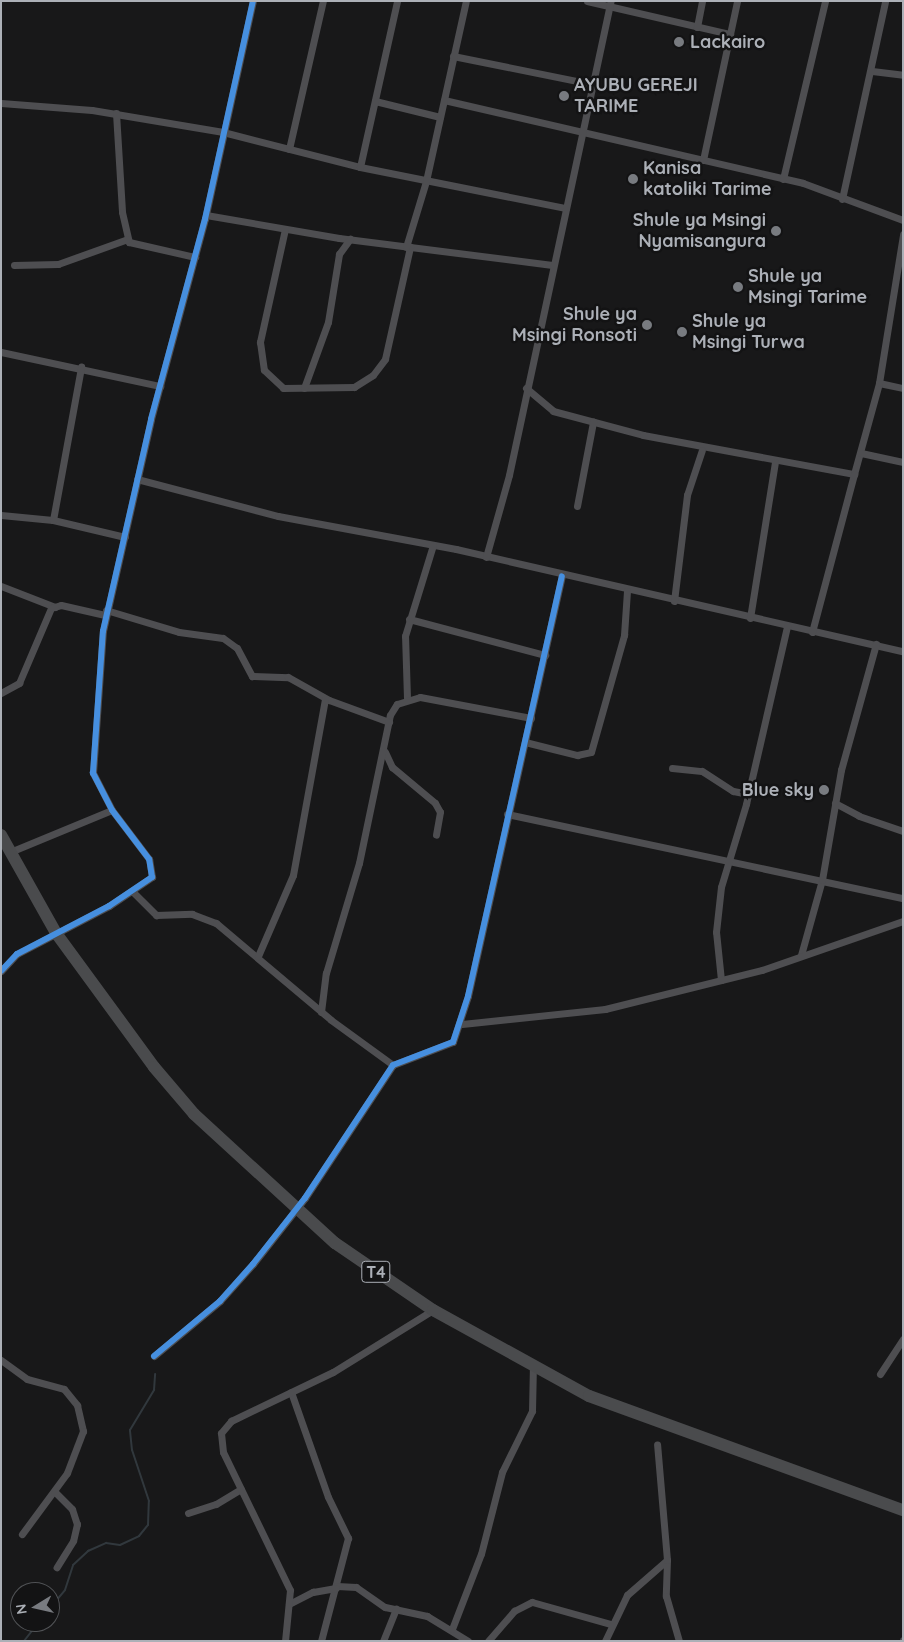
<!DOCTYPE html>
<style>
body{margin:0}
#map{position:relative;width:904px;height:1642px;overflow:hidden;background:#181819;font-family:Quicksand,sans-serif}
div>[style]{position:absolute}
[style*='--x']{left:calc(var(--x)*1px);top:calc(var(--y)*1px);width:calc(var(--w)*1px);rotate:calc(var(--a)*1deg)}
.stream>*{height:2px;margin:-1px;padding:0 1px;transform-origin:1px;border-radius:1px;background:#31383d}
.minor>*{height:7px;margin:-3.5px;padding:0 3.5px;transform-origin:3.5px;border-radius:3.5px;background:#4e4e51}
.trunk>*{height:12px;margin:-6px;padding:0 6px;transform-origin:6px;border-radius:6px;background:#4a4b4d}
.cycleway>*{height:6px;margin:-3px;padding:0 3px;transform-origin:3px;border-radius:3px;background:#468fdf}
.dots>*{width:14px;height:14px;translate:-50% -50%;box-sizing:border-box;border:2px solid #131314;border-radius:50%}
span{translate:-50% -50%;white-space:nowrap;text-align:center;line-height:1.15;-webkit-text-stroke:5px #131314;paint-order:stroke}
.shield-label span{padding:1px 4px;background:#131314;border:1px solid;border-radius:4px;-webkit-text-stroke-width:0}
.shield-label{font-size:16px;color:#acb0b7;font-weight:700}
.poi-label{font-size:18px;color:#acb0b7;font-weight:700}
.left{translate:0 -50%;text-align:left}
.right{translate:-100% -50%;text-align:right}
.frame{position:absolute;inset:0;border:2px solid #acb0b7;pointer-events:none}
.north{position:absolute;left:10px;top:1582px;width:50px;height:50px;box-sizing:border-box;background:#131314;border:1px solid #505255;border-radius:50%;rotate:261deg;font-size:14px;font-weight:700;line-height:20px;text-align:center;color:#acb0b7}
.north::after{content:'';display:block;margin:auto;width:18px;height:22px;background:#787b80;clip-path:polygon(50% 0,100% 100%,50% 72%,0 100%)}
</style>
<div id="map">
<div class="stream">
<div style="--x:50;--y:1608;--w:23;--a:-50"></div>
<div style="--x:65;--y:1590;--w:26;--a:-72"></div>
<div style="--x:73;--y:1565;--w:21;--a:-43"></div>
<div style="--x:88;--y:1551;--w:20;--a:-24"></div>
<div style="--x:106;--y:1543;--w:14;--a:8"></div>
<div style="--x:120;--y:1545;--w:21;--a:-25"></div>
<div style="--x:139;--y:1536;--w:14;--a:-51"></div>
<div style="--x:148;--y:1525;--w:24;--a:-88"></div>
<div style="--x:149;--y:1501;--w:54;--a:-108.4"></div>
<div style="--x:132;--y:1450;--w:20;--a:-96"></div>
<div style="--x:130;--y:1430;--w:47;--a:-59"></div>
<div style="--x:154;--y:1390;--w:16;--a:-86"></div>
<div style="--x:24;--y:1641;--w:24;--a:-52"></div>
</div>
<div class="minor">
<div style="--x:587;--y:1;--w:147;--a:13"></div>
<div style="--x:697;--y:27;--w:26;--a:-79"></div>
<div style="--x:453;--y:56;--w:142;--a:11.4"></div>
<div style="--x:872;--y:71;--w:31;--a:7"></div>
<div style="--x:444;--y:100;--w:368;--a:13"></div>
<div style="--x:803;--y:183;--w:107;--a:20.3"></div>
<div style="--x:375;--y:101;--w:67;--a:13.8"></div>
<div style="--x:1;--y:103;--w:91;--a:4.4"></div>
<div style="--x:92;--y:110;--w:133;--a:9.5"></div>
<div style="--x:223;--y:132;--w:141;--a:14.3"></div>
<div style="--x:360;--y:167;--w:210;--a:11.3"></div>
<div style="--x:116;--y:113;--w:99;--a:86.5"></div>
<div style="--x:122;--y:212;--w:31;--a:77"></div>
<div style="--x:129;--y:242;--w:68;--a:12.8"></div>
<div style="--x:289;--y:149;--w:152;--a:-77.1"></div>
<div style="--x:703;--y:160;--w:163;--a:-77.9"></div>
<div style="--x:360;--y:167;--w:170;--a:-77.4"></div>
<div style="--x:783;--y:179;--w:183;--a:-76.7"></div>
<div style="--x:842;--y:199;--w:203;--a:-77.7"></div>
<div style="--x:206;--y:215;--w:135;--a:9.8"></div>
<div style="--x:339;--y:238;--w:215;--a:7.2"></div>
<div style="--x:285;--y:229;--w:116;--a:102.5"></div>
<div style="--x:260;--y:342;--w:28;--a:82"></div>
<div style="--x:264;--y:370;--w:26;--a:43"></div>
<div style="--x:283;--y:388;--w:71;--a:-0.8"></div>
<div style="--x:354;--y:387;--w:22;--a:-32"></div>
<div style="--x:373;--y:375;--w:20;--a:-53"></div>
<div style="--x:385;--y:359;--w:115;--a:-77.4"></div>
<div style="--x:406;--y:247;--w:69;--a:-73.1"></div>
<div style="--x:426;--y:181;--w:184;--a:-77.5"></div>
<div style="--x:14;--y:265;--w:44;--a:-1.3"></div>
<div style="--x:58;--y:264;--w:74;--a:-19.7"></div>
<div style="--x:1;--y:352;--w:163;--a:12.1"></div>
<div style="--x:879;--y:383;--w:25;--a:12"></div>
<div style="--x:304;--y:388;--w:70;--a:-70"></div>
<div style="--x:328;--y:322;--w:69;--a:-80.8"></div>
<div style="--x:339;--y:254;--w:19;--a:-54"></div>
<div style="--x:526;--y:388;--w:35;--a:40"></div>
<div style="--x:553;--y:411;--w:93;--a:14.9"></div>
<div style="--x:643;--y:435;--w:215;--a:10.5"></div>
<div style="--x:854;--y:474;--w:94;--a:-74.6"></div>
<div style="--x:879;--y:383;--w:151;--a:-80.8"></div>
<div style="--x:861;--y:453;--w:43;--a:12.1"></div>
<div style="--x:137;--y:479;--w:146;--a:14.7"></div>
<div style="--x:278;--y:516;--w:181;--a:10.5"></div>
<div style="--x:456;--y:549;--w:458;--a:12.9"></div>
<div style="--x:577;--y:506;--w:86;--a:-79.2"></div>
<div style="--x:1;--y:515;--w:52;--a:5.5"></div>
<div style="--x:53;--y:520;--w:74;--a:13.3"></div>
<div style="--x:53;--y:520;--w:156;--a:-79.6"></div>
<div style="--x:486;--y:557;--w:85;--a:-74.3"></div>
<div style="--x:509;--y:475;--w:485;--a:-77.9"></div>
<div style="--x:1;--y:586;--w:58;--a:21.3"></div>
<div style="--x:674;--y:601;--w:107;--a:-83"></div>
<div style="--x:687;--y:495;--w:47;--a:-71.6"></div>
<div style="--x:106;--y:610;--w:76;--a:16.8"></div>
<div style="--x:179;--y:632;--w:44;--a:7.8"></div>
<div style="--x:223;--y:638;--w:17;--a:36"></div>
<div style="--x:237;--y:648;--w:32;--a:62"></div>
<div style="--x:252;--y:676;--w:36;--a:2"></div>
<div style="--x:288;--y:677;--w:47;--a:29.3"></div>
<div style="--x:329;--y:700;--w:64;--a:20.1"></div>
<div style="--x:750;--y:618;--w:158;--a:-80.9"></div>
<div style="--x:409;--y:619;--w:141;--a:14.8"></div>
<div style="--x:812;--y:632;--w:163;--a:-75.1"></div>
<div style="--x:1;--y:693;--w:21;--a:-29"></div>
<div style="--x:19;--y:683;--w:82;--a:-66.9"></div>
<div style="--x:51;--y:608;--w:10;--a:-17"></div>
<div style="--x:61;--y:605;--w:45;--a:12.8"></div>
<div style="--x:407;--y:698;--w:62;--a:-91.8"></div>
<div style="--x:405;--y:636;--w:95;--a:-72.9"></div>
<div style="--x:525;--y:742;--w:54;--a:14"></div>
<div style="--x:577;--y:755;--w:14;--a:-12"></div>
<div style="--x:591;--y:752;--w:122;--a:-74.2"></div>
<div style="--x:624;--y:635;--w:44;--a:-86.1"></div>
<div style="--x:385;--y:752;--w:17;--a:65"></div>
<div style="--x:392;--y:767;--w:56;--a:39.9"></div>
<div style="--x:435;--y:803;--w:10;--a:61"></div>
<div style="--x:440;--y:812;--w:23;--a:100"></div>
<div style="--x:672;--y:768;--w:30;--a:6"></div>
<div style="--x:702;--y:771;--w:37;--a:33"></div>
<div style="--x:733;--y:791;--w:16;--a:11"></div>
<div style="--x:835;--y:803;--w:27;--a:28"></div>
<div style="--x:859;--y:816;--w:46;--a:18.8"></div>
<div style="--x:507;--y:814;--w:405;--a:12"></div>
<div style="--x:10;--y:852;--w:110;--a:-22.4"></div>
<div style="--x:133;--y:892;--w:33;--a:45"></div>
<div style="--x:156;--y:915;--w:36;--a:-2"></div>
<div style="--x:192;--y:914;--w:26;--a:21"></div>
<div style="--x:216;--y:923;--w:150;--a:40.1"></div>
<div style="--x:331;--y:1020;--w:77;--a:36"></div>
<div style="--x:801;--y:955;--w:78;--a:-74.4"></div>
<div style="--x:822;--y:880;--w:112;--a:-80.2"></div>
<div style="--x:841;--y:770;--w:131;--a:-74.5"></div>
<div style="--x:258;--y:956;--w:88;--a:-66.6"></div>
<div style="--x:293;--y:875;--w:179;--a:-79.7"></div>
<div style="--x:1;--y:971;--w:23;--a:-47"></div>
<div style="--x:17;--y:954;--w:104;--a:-27.6"></div>
<div style="--x:109;--y:906;--w:52;--a:-34"></div>
<div style="--x:152;--y:877;--w:18;--a:-99"></div>
<div style="--x:149;--y:859;--w:61;--a:-127.1"></div>
<div style="--x:112;--y:810;--w:42;--a:-117.2"></div>
<div style="--x:93;--y:773;--w:142;--a:-86"></div>
<div style="--x:103;--y:631;--w:217;--a:-77.2"></div>
<div style="--x:151;--y:419;--w:207;--a:-74.9"></div>
<div style="--x:205;--y:219;--w:223;--a:-77.6"></div>
<div style="--x:721;--y:980;--w:48;--a:-95.9"></div>
<div style="--x:716;--y:932;--w:45;--a:-83.7"></div>
<div style="--x:721;--y:887;--w:87;--a:-73.2"></div>
<div style="--x:746;--y:804;--w:183;--a:-77"></div>
<div style="--x:321;--y:1012;--w:39;--a:-83"></div>
<div style="--x:326;--y:973;--w:115;--a:-73.3"></div>
<div style="--x:359;--y:863;--w:151;--a:-78.2"></div>
<div style="--x:390;--y:715;--w:13;--a:-58"></div>
<div style="--x:397;--y:704;--w:24;--a:-17"></div>
<div style="--x:420;--y:697;--w:113;--a:10.7"></div>
<div style="--x:462;--y:1024;--w:144;--a:-6"></div>
<div style="--x:605;--y:1009;--w:162;--a:-14"></div>
<div style="--x:762;--y:970;--w:149;--a:-19.2"></div>
<div style="--x:154;--y:1356;--w:86;--a:-39.8"></div>
<div style="--x:220;--y:1301;--w:50;--a:-48.3"></div>
<div style="--x:253;--y:1264;--w:84;--a:-51.8"></div>
<div style="--x:305;--y:1198;--w:159;--a:-56.5"></div>
<div style="--x:393;--y:1065;--w:64;--a:-21"></div>
<div style="--x:453;--y:1042;--w:48;--a:-71.9"></div>
<div style="--x:468;--y:996;--w:430;--a:-77.4"></div>
<div style="--x:1;--y:1360;--w:32;--a:36"></div>
<div style="--x:27;--y:1379;--w:38;--a:15"></div>
<div style="--x:64;--y:1389;--w:21;--a:51"></div>
<div style="--x:77;--y:1405;--w:27;--a:77"></div>
<div style="--x:83;--y:1431;--w:45;--a:110.9"></div>
<div style="--x:67;--y:1473;--w:76;--a:126.4"></div>
<div style="--x:880;--y:1374;--w:42;--a:-56.7"></div>
<div style="--x:291;--y:1392;--w:111;--a:70.6"></div>
<div style="--x:328;--y:1497;--w:46;--a:64"></div>
<div style="--x:348;--y:1538;--w:106;--a:104.7"></div>
<div style="--x:55;--y:1492;--w:24;--a:45"></div>
<div style="--x:72;--y:1509;--w:16;--a:72"></div>
<div style="--x:77;--y:1524;--w:17;--a:103"></div>
<div style="--x:73;--y:1541;--w:31;--a:122"></div>
<div style="--x:188;--y:1513;--w:29;--a:-18"></div>
<div style="--x:216;--y:1504;--w:29;--a:-31"></div>
<div style="--x:667;--y:1560;--w:36;--a:92"></div>
<div style="--x:666;--y:1596;--w:47;--a:73.9"></div>
<div style="--x:337;--y:1586;--w:19;--a:3"></div>
<div style="--x:356;--y:1587;--w:35;--a:35"></div>
<div style="--x:385;--y:1607;--w:43;--a:12.1"></div>
<div style="--x:427;--y:1616;--w:48;--a:31.4"></div>
<div style="--x:289;--y:1604;--w:27;--a:-27"></div>
<div style="--x:313;--y:1592;--w:23;--a:-10"></div>
<div style="--x:452;--y:1629;--w:80;--a:-68.9"></div>
<div style="--x:481;--y:1554;--w:85;--a:-75.6"></div>
<div style="--x:502;--y:1472;--w:68;--a:-63.8"></div>
<div style="--x:532;--y:1411;--w:46;--a:-88.8"></div>
<div style="--x:285;--y:1641;--w:51;--a:-84.4"></div>
<div style="--x:290;--y:1590;--w:153;--a:-115.9"></div>
<div style="--x:223;--y:1452;--w:19;--a:-96"></div>
<div style="--x:221;--y:1433;--w:16;--a:-50"></div>
<div style="--x:231;--y:1421;--w:113;--a:-25.7"></div>
<div style="--x:333;--y:1372;--w:118;--a:-31.8"></div>
<div style="--x:383;--y:1641;--w:35;--a:-68"></div>
<div style="--x:488;--y:1641;--w:40;--a:-49"></div>
<div style="--x:514;--y:1611;--w:20;--a:-27"></div>
<div style="--x:532;--y:1602;--w:82;--a:15.6"></div>
<div style="--x:605;--y:1641;--w:51;--a:-64.4"></div>
<div style="--x:627;--y:1595;--w:53;--a:-41.2"></div>
<div style="--x:667;--y:1560;--w:116;--a:-94.9"></div>
<div style="--x:903;--y:1641;--w:1;--a:-90"></div>
</div>
<div class="trunk">
<div style="--x:1;--y:835;--w:112;--a:60.7"></div>
<div style="--x:56;--y:933;--w:166;--a:53.8"></div>
<div style="--x:154;--y:1067;--w:62;--a:49.6"></div>
<div style="--x:194;--y:1114;--w:191;--a:42.5"></div>
<div style="--x:335;--y:1243;--w:119;--a:34.4"></div>
<div style="--x:433;--y:1310;--w:178;--a:28.9"></div>
<div style="--x:589;--y:1396;--w:334;--a:20"></div>
</div>
<div class="cycleway">
<div style="--x:1;--y:971;--w:23;--a:-47"></div>
<div style="--x:17;--y:954;--w:104;--a:-27.6"></div>
<div style="--x:109;--y:906;--w:52;--a:-34"></div>
<div style="--x:152;--y:877;--w:18;--a:-99"></div>
<div style="--x:149;--y:859;--w:61;--a:-127.1"></div>
<div style="--x:112;--y:810;--w:42;--a:-117.2"></div>
<div style="--x:93;--y:773;--w:142;--a:-86"></div>
<div style="--x:103;--y:631;--w:217;--a:-77.2"></div>
<div style="--x:151;--y:419;--w:207;--a:-74.9"></div>
<div style="--x:205;--y:219;--w:223;--a:-77.6"></div>
<div style="--x:154;--y:1356;--w:86;--a:-39.8"></div>
<div style="--x:220;--y:1301;--w:50;--a:-48.3"></div>
<div style="--x:253;--y:1264;--w:84;--a:-51.8"></div>
<div style="--x:305;--y:1198;--w:159;--a:-56.5"></div>
<div style="--x:393;--y:1065;--w:64;--a:-21"></div>
<div style="--x:453;--y:1042;--w:48;--a:-71.9"></div>
<div style="--x:468;--y:996;--w:430;--a:-77.4"></div>
</div>
<div class="dots">
<div style="left:679px;top:42px;background:#787b80"></div>
<div style="left:564px;top:96px;background:#787b80"></div>
<div style="left:633px;top:179px;background:#787b80"></div>
<div style="left:776px;top:231px;background:#787b80"></div>
<div style="left:738px;top:287px;background:#787b80"></div>
<div style="left:647px;top:325px;background:#787b80"></div>
<div style="left:682px;top:332px;background:#787b80"></div>
<div style="left:824px;top:790px;background:#787b80"></div>
</div>
<div class="shield-label">
<span style="left:376px;top:1272px">T4</span>
</div>
<div class="poi-label">
<span class="left" style="left:690px;top:42px">Lackairo</span>
<span class="left" style="left:574px;top:96px">AYUBU GEREJI<br>TARIME</span>
<span class="left" style="left:643px;top:179px">Kanisa<br>katoliki Tarime</span>
<span class="right" style="left:766px;top:231px">Shule ya Msingi<br>Nyamisangura</span>
<span class="left" style="left:748px;top:287px">Shule ya<br>Msingi Tarime</span>
<span class="right" style="left:637px;top:325px">Shule ya<br>Msingi Ronsoti</span>
<span class="left" style="left:692px;top:332px">Shule ya<br>Msingi Turwa</span>
<span class="right" style="left:814px;top:790px">Blue sky</span>
</div>
<div class="frame"></div>
<div class="north">N</div>
</div>
